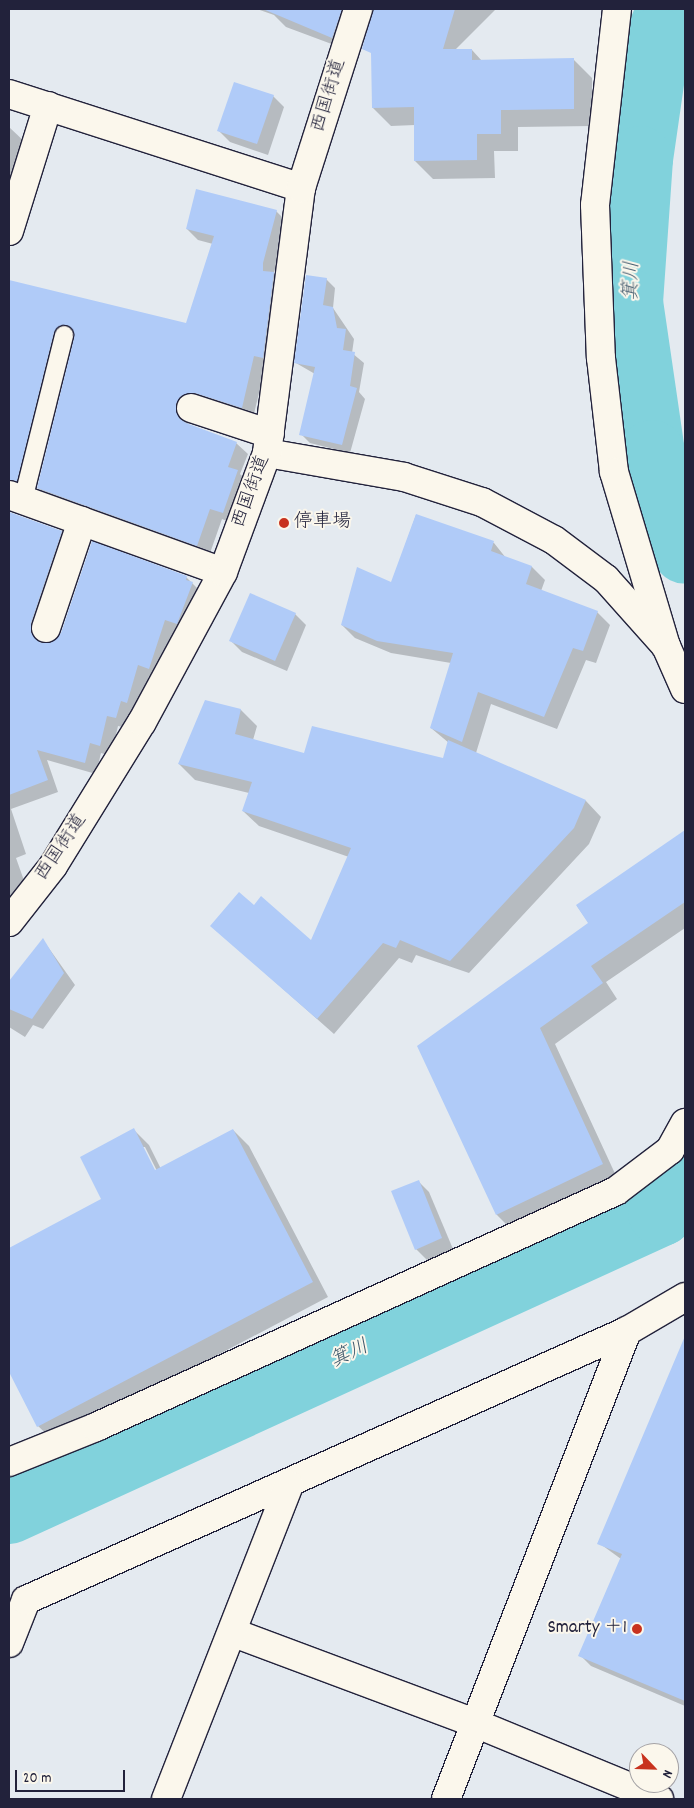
<!DOCTYPE html>
<meta charset="utf-8">
<style>
body{margin:0}
#map{position:relative;width:694px;height:1808px;overflow:hidden;background:#e4eaf0;font-family:Dekko,"Klee One",sans-serif}
div>[style]{position:absolute}
[style*='--x']{left:calc(var(--x)*1px);top:calc(var(--y)*1px);width:calc(var(--w)*1px);rotate:calc(var(--a)*1deg)}
.shadow>*{inset:0;background:#0003}
.river>*{height:66px;margin:-33px;padding:0 33px;transform-origin:33px;border-radius:33px;background:#81d2dc}
.building>*{inset:0;background:#b0cbf8}
.roads{filter:drop-shadow(1px 0 #22223b) drop-shadow(-1px 0 #22223b) drop-shadow(0 1px #22223b) drop-shadow(0 -1px #22223b)}
.lane>*{height:18px;margin:-9px;padding:0 9px;transform-origin:9px;border-radius:9px;background:#fbf7ec}
.street>*{height:28px;margin:-14px;padding:0 14px;transform-origin:14px;border-radius:14px;background:#fbf7ec}
.dots>*{width:14px;height:14px;translate:-50% -50%;box-sizing:border-box;border:2px solid #fbf7ec;border-radius:50%}
span{translate:-50% -50%;white-space:nowrap;text-align:center;line-height:1.15;-webkit-text-stroke:4px #fbf7ec;paint-order:stroke}
.street-label{font-size:19px;color:#22223b}
.poi-label{font-size:19px;color:#22223b}
.left{translate:0 -50%;text-align:left}
.right{translate:-100% -50%;text-align:right}
.water-label{font-size:20px;color:#3e576b;font-style:italic}
.frame{position:absolute;inset:0;border:10px solid #22223b;pointer-events:none}
.north{position:absolute;left:629px;top:1743px;width:50px;height:50px;box-sizing:border-box;background:#fbf7ec;border:1px solid #a4a2a5;border-radius:50%;rotate:114deg;font-size:14px;font-weight:700;line-height:20px;text-align:center;color:#22223b}
.north::after{content:'';display:block;margin:auto;width:18px;height:22px;background:#c8321e;clip-path:polygon(50% 0,100% 100%,50% 72%,0 100%)}
.scale{position:absolute;left:15px;top:1770px;width:110px;height:22px;box-sizing:border-box;border:2px solid #22223b;border-top:0;padding-left:6px;font-size:15px;line-height:18px;white-space:nowrap;color:#22223b;-webkit-text-stroke:4px #fbf7ec;paint-order:stroke}
</style>
<div id="map">
<div class="shadow">
<div style="clip-path:polygon(257px 9px,353px 9px,345px 49px,286px 27px,274px 15px)"></div>
<div style="clip-path:polygon(384px 9px,496px 9px,455px 50px,472px 50px,482px 61px,574px 60px,592px 78px,592px 126px,518px 127px,518px 151px,494px 151px,495px 178px,433px 179px,415px 161px,415px 125px,391px 126px,373px 108px,373px 49px)"></div>
<div style="clip-path:polygon(273px 96px,284px 107px,268px 155px,230px 142px,219px 131px)"></div>
<div style="clip-path:polygon(9px 127px,27px 144px,13px 187px,9px 185px)"></div>
<div style="clip-path:polygon(276px 211px,287px 222px,274px 273px,285px 284px,253px 418px,187px 415px,189px 425px,236px 443px,248px 454px,240px 474px,248px 482px,234px 524px,222px 519px,209px 556px,49px 499px,38px 488px,76px 337px,65px 343px,28px 492px,9px 497px,9px 294px,187px 325px,213px 244px,198px 240px,187px 229px)"></div>
<div style="clip-path:polygon(326px 279px,335px 288px,333px 308px,354px 339px,352px 353px,364px 363px,359px 392px,365px 399px,350px 453px,310px 443px,301px 434px,315px 374px,296px 363px)"></div>
<div style="clip-path:polygon(9px 513px,62px 532px,73px 543px,42px 635px,43px 643px,49px 645px,186px 577px,203px 594px,160px 679px,149px 676px,138px 713px,132px 712px,127px 728px,118px 726px,111px 756px,101px 753px,96px 774px,47px 760px,58px 792px,11px 809px,26px 854px,16px 858px,27px 889px,9px 913px)"></div>
<div style="clip-path:polygon(416px 515px,494px 543px,506px 558px,532px 567px,545px 580px,541px 591px,597px 612px,610px 625px,596px 663px,586px 660px,557px 729px,491px 704px,476px 753px,586px 801px,601px 817px,589px 844px,469px 973px,416px 955px,412px 963px,399px 958px,334px 1034px,212px 926px,254px 906px,312px 942px,349px 857px,259px 826px,243px 811px,249px 793px,195px 780px,179px 764px,206px 702px,241px 710px,257px 726px,253px 740px,305px 755px,444px 759px,449px 743px,431px 728px,451px 663px,391px 653px,355px 638px,342px 625px,392px 583px)"></div>
<div style="clip-path:polygon(295px 614px,306px 625px,287px 671px,242px 652px,231px 641px)"></div>
<div style="clip-path:polygon(685px 831px,685px 928px,606px 982px,617px 999px,555px 1044px,618px 1180px,512px 1230px,497px 1215px,422px 1053px,589px 923px,577px 906px)"></div>
<div style="clip-path:polygon(43px 940px,75px 985px,43px 1029px,33px 1025px,25px 1037px,9px 1027px,9px 983px)"></div>
<div style="clip-path:polygon(evenodd,134px 1130px,149px 1145px,161px 1169px,233px 1130px,249px 1146px,328px 1297px,54px 1441px,38px 1426px,9px 1370px,9px 1249px,103px 1199px,134px 1130px,142px 1147px,145px 1147px,159px 1175px,157px 1177px,142px 1147px)"></div>
<div style="clip-path:polygon(418px 1181px,429px 1192px,453px 1249px,427px 1260px,416px 1249px)"></div>
<div style="clip-path:polygon(685px 1350px,685px 1706px,591px 1666px,580px 1655px,621px 1559px,599px 1543px,676px 1361px)"></div>
</div>
<div class="river">
<div style="--x:670;--y:9;--w:35;--a:112"></div>
<div style="--x:657;--y:41;--w:119;--a:98.2"></div>
<div style="--x:640;--y:159;--w:143;--a:94"></div>
<div style="--x:630;--y:302;--w:153;--a:81.7"></div>
<div style="--x:652;--y:453;--w:103;--a:71.4"></div>
<div style="--x:9;--y:1511;--w:717;--a:-24.56"></div>
<div style="--x:661;--y:1213;--w:33;--a:-44"></div>
</div>
<div class="building">
<div style="clip-path:polygon(263px 9px,342px 9px,332px 38px)"></div>
<div style="clip-path:polygon(373px 9px,455px 9px,443px 49px,472px 49px,472px 60px,574px 58px,574px 109px,501px 110px,501px 134px,477px 134px,477px 160px,414px 161px,414px 107px,372px 108px,371px 53px,362px 49px)"></div>
<div style="clip-path:polygon(234px 82px,274px 95px,257px 144px,217px 131px)"></div>
<div style="clip-path:polygon(196px 189px,277px 210px,263px 263px,263px 271px,274px 272px,263px 358px,254px 356px,242px 408px,195px 393px,181px 396px,176px 404px,179px 418px,186px 423px,237px 442px,228px 467px,238px 470px,223px 513px,210px 509px,197px 546px,37px 488px,74px 338px,67px 325px,54px 332px,17px 481px,9px 480px,9px 280px,186px 323px,214px 236px,186px 229px)"></div>
<div style="clip-path:polygon(306px 275px,327px 278px,323px 305px,333px 307px,337px 328px,346px 329px,343px 350px,355px 352px,350px 386px,357px 388px,342px 445px,299px 435px,315px 367px,294px 363px)"></div>
<div style="clip-path:polygon(9px 512px,62px 531px,31px 623px,31px 632px,41px 643px,50px 643px,61px 633px,92px 541px,187px 576px,186px 580px,193px 582px,177px 624px,165px 620px,149px 669px,138px 665px,127px 703px,121px 701px,116px 718px,107px 716px,100px 746px,90px 743px,85px 763px,37px 750px,48px 780px,9px 795px)"></div>
<div style="clip-path:polygon(416px 514px,494px 541px,491px 551px,532px 566px,526px 584px,598px 611px,583px 651px,573px 648px,544px 717px,478px 692px,462px 742px,430px 728px,453px 653px,377px 641px,341px 625px,357px 567px,391px 582px)"></div>
<div style="clip-path:polygon(250px 593px,296px 613px,275px 661px,229px 641px)"></div>
<div style="clip-path:polygon(205px 700px,241px 709px,235px 734px,304px 753px,312px 726px,443px 758px,448px 740px,586px 800px,574px 828px,450px 961px,400px 940px,396px 948px,383px 943px,317px 1019px,210px 926px,239px 892px,254px 905px,261px 896px,311px 940px,351px 848px,242px 811px,252px 782px,178px 764px)"></div>
<div style="clip-path:polygon(685px 830px,685px 902px,591px 966px,603px 983px,540px 1028px,603px 1164px,496px 1215px,417px 1046px,588px 923px,576px 905px)"></div>
<div style="clip-path:polygon(43px 938px,64px 973px,32px 1019px,9px 1009px,9px 981px)"></div>
<div style="clip-path:polygon(134px 1128px,155px 1170px,233px 1129px,313px 1282px,37px 1427px,9px 1372px,9px 1248px,101px 1199px,80px 1157px)"></div>
<div style="clip-path:polygon(419px 1180px,442px 1238px,415px 1250px,391px 1191px)"></div>
<div style="clip-path:polygon(685px 1336px,685px 1701px,578px 1656px,622px 1554px,597px 1544px)"></div>
</div>
<div class="roads">
<div class="lane">
<div style="--x:23;--y:500;--w:170;--a:-76"></div>
</div>
<div class="street">
<div style="--x:617;--y:9;--w:197;--a:96.4"></div>
<div style="--x:595;--y:205;--w:153;--a:87.8"></div>
<div style="--x:601;--y:358;--w:115;--a:83.5"></div>
<div style="--x:614;--y:472;--w:182;--a:73.4"></div>
<div style="--x:9;--y:94;--w:307;--a:17.8"></div>
<div style="--x:9;--y:231;--w:131;--a:-72.7"></div>
<div style="--x:191;--y:408;--w:83;--a:18.2"></div>
<div style="--x:267;--y:453;--w:139;--a:9.9"></div>
<div style="--x:404;--y:477;--w:82;--a:17.8"></div>
<div style="--x:482;--y:502;--w:81;--a:27.8"></div>
<div style="--x:554;--y:540;--w:65;--a:36.9"></div>
<div style="--x:606;--y:579;--w:90;--a:48.2"></div>
<div style="--x:666;--y:646;--w:47;--a:66.2"></div>
<div style="--x:9;--y:495;--w:227;--a:19.8"></div>
<div style="--x:46;--y:628;--w:113;--a:-71.4"></div>
<div style="--x:9;--y:922;--w:71;--a:-51.8"></div>
<div style="--x:53;--y:866;--w:169;--a:-58.3"></div>
<div style="--x:142;--y:722;--w:170;--a:-61.6"></div>
<div style="--x:223;--y:572;--w:127;--a:-69.7"></div>
<div style="--x:267;--y:453;--w:267;--a:-82.7"></div>
<div style="--x:301;--y:188;--w:188;--a:-72.3"></div>
<div style="--x:9;--y:1462;--w:94;--a:-21.9"></div>
<div style="--x:96;--y:1427;--w:571;--a:-24.41"></div>
<div style="--x:616;--y:1191;--w:68;--a:-37.2"></div>
<div style="--x:670;--y:1150;--w:31;--a:-61"></div>
<div style="--x:234;--y:1633;--w:259;--a:20.5"></div>
<div style="--x:477;--y:1724;--w:197;--a:22.4"></div>
<div style="--x:9;--y:1643;--w:46;--a:-68.4"></div>
<div style="--x:26;--y:1600;--w:658;--a:-24.11"></div>
<div style="--x:627;--y:1331;--w:67;--a:-30.4"></div>
<div style="--x:166;--y:1799;--w:337;--a:-68.6"></div>
<div style="--x:446;--y:1799;--w:502;--a:-68.86"></div>
</div>
</div>
<div class="dots">
<div style="left:284px;top:523px;background:#c8321e"></div>
<div style="left:637px;top:1629px;background:#c8321e"></div>
</div>
<div class="street-label">
<span style="left:330px;top:96px;rotate:-73deg">西国街道</span>
<span style="left:252px;top:492px;rotate:-70deg">西国街道</span>
<span style="left:62px;top:848px;rotate:-56deg">西国街道</span>
</div>
<div class="poi-label">
<span class="left" style="left:294px;top:523px">停車場</span>
<span class="right" style="left:627px;top:1629px">Smarty ＋1</span>
</div>
<div class="water-label">
<span style="left:633px;top:281px;rotate:-88deg">箕川</span>
<span style="left:350px;top:1355px;rotate:-25deg">箕川</span>
</div>
<div class="frame"></div>
<div class="north">N</div>
<div class="scale">20 m</div>
</div>
